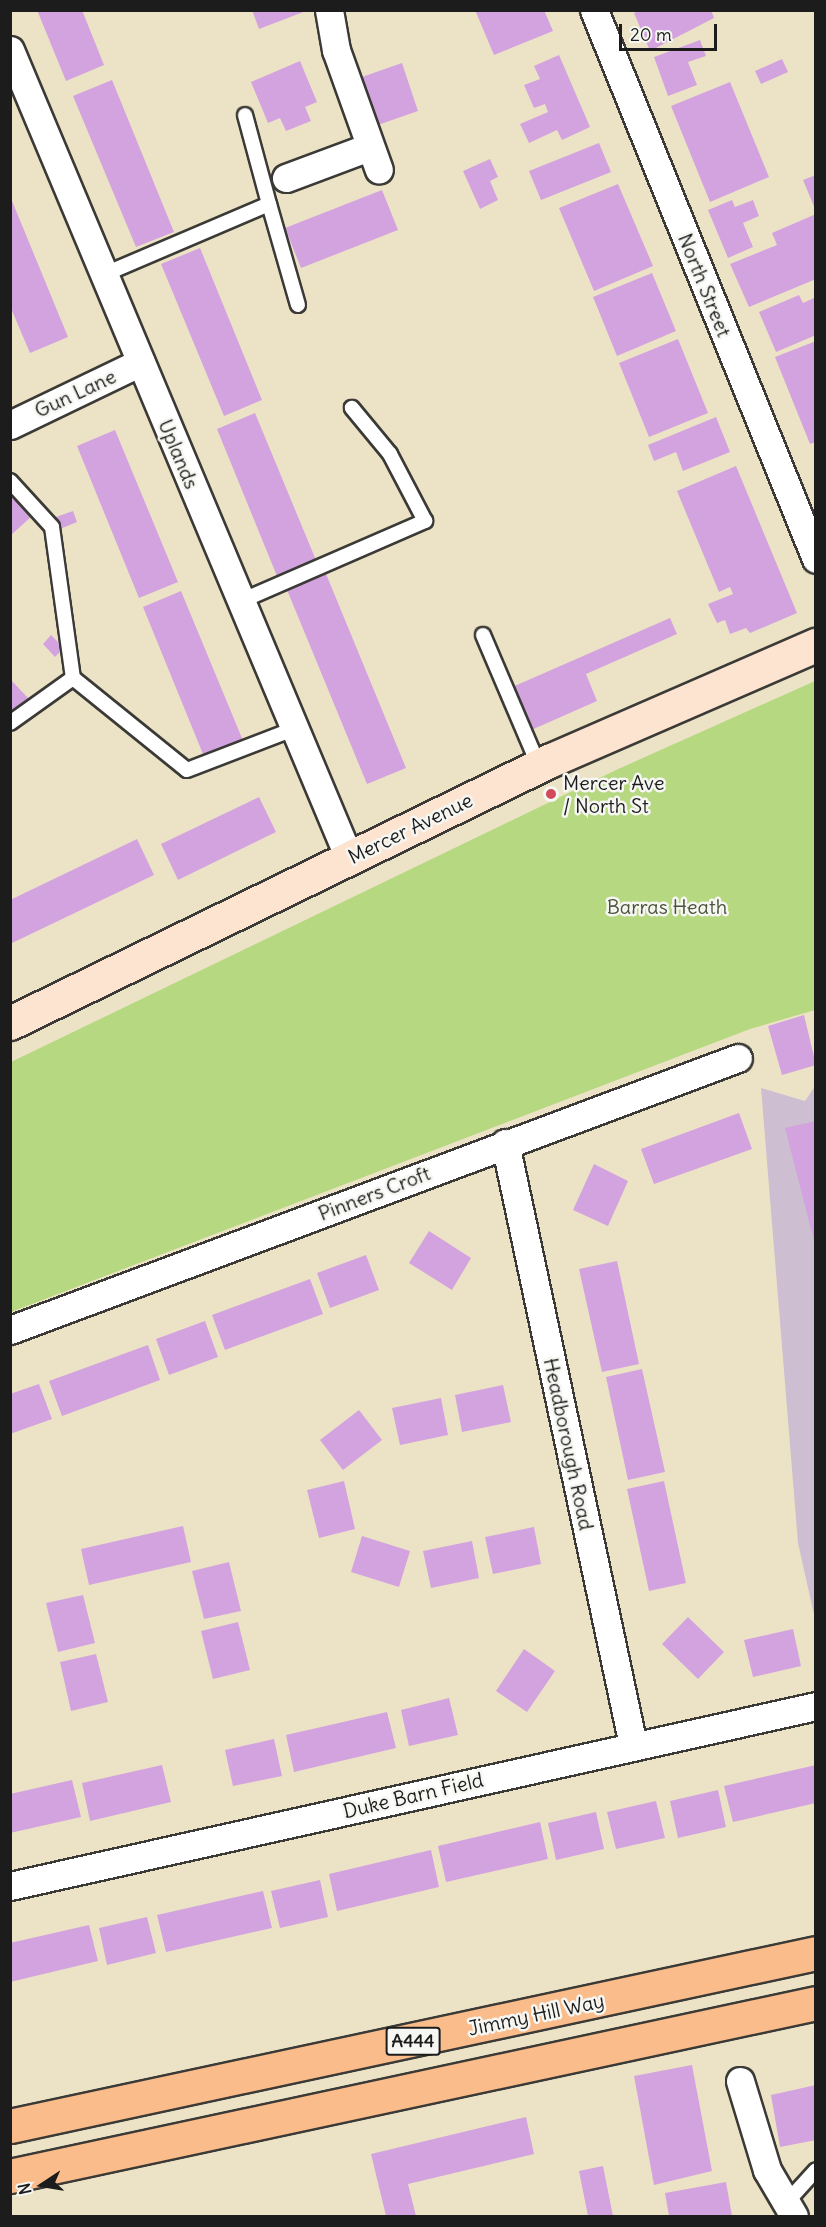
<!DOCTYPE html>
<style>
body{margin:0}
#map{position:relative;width:826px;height:2227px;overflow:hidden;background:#ece3c6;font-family:Delius,sans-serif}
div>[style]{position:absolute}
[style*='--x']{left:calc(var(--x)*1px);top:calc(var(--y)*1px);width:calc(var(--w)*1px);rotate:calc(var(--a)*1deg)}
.industrial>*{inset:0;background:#cebed1}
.green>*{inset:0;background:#b6d880}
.building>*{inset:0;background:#d3a3df}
.roads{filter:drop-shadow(2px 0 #3b3a36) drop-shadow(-2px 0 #3b3a36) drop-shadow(0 2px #3b3a36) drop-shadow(0 -2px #3b3a36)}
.lane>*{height:14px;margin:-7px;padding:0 7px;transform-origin:7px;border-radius:7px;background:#fff}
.street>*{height:27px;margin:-13.5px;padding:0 13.5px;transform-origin:13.5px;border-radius:13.5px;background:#fff}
.secondary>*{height:33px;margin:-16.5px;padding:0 16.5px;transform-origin:16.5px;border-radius:16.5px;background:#fde4d0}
.highway>*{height:33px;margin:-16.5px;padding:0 16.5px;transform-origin:16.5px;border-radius:16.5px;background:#f9bc8a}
.dots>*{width:16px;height:16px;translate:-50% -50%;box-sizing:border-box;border:3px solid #f6f6f2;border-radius:50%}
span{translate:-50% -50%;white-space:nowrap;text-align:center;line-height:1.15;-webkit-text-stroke:5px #f6f6f2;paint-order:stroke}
.shield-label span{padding:2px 4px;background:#f6f6f2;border:2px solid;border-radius:4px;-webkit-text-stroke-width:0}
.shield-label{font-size:18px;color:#1c1c1c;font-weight:700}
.street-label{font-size:20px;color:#1c1c1c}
.poi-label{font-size:20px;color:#1c1c1c}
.left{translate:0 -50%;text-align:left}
.park-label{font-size:20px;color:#4a543a}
.frame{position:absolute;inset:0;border:12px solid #1c1c1c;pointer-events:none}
.north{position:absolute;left:12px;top:2155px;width:60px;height:60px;-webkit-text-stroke:4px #f6f6f2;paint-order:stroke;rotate:258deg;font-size:16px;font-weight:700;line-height:24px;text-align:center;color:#1c1c1c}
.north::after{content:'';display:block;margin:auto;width:21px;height:27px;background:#1c1c1c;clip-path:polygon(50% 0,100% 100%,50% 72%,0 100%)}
.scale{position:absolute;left:619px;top:24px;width:98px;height:27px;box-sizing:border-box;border:3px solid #1c1c1c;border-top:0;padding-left:8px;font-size:18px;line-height:21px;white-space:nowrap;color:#1c1c1c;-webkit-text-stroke:4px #f6f6f2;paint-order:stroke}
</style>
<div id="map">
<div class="industrial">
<div style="clip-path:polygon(815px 1086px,815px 1619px,798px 1543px,761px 1088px,805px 1101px)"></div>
</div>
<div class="green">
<div style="clip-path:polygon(815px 681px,815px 1010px,750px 1029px,11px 1312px,11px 1062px,616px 770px)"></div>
</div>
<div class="building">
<div style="clip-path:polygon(37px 10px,82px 10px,104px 65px,66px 81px)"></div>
<div style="clip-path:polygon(252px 10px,306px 10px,306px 11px,259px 29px)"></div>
<div style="clip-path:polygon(475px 10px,544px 10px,553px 31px,494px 55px)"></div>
<div style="clip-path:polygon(641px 10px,711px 10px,714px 18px,650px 51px,634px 13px)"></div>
<div style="clip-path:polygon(700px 40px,706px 56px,688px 62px,697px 85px,668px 96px,654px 57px)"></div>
<div style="clip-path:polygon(559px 55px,590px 127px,562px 140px,557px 130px,529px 143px,520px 124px,548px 112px,545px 104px,534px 108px,524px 85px,540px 79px,534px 66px)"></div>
<div style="clip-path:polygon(782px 59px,788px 72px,761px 84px,755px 71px)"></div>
<div style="clip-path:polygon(300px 61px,317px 102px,305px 107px,311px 121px,286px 131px,280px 118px,268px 123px,251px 82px)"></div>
<div style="clip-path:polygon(402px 63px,418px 111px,375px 126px,359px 78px)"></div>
<div style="clip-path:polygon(112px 80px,174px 232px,136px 247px,73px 96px)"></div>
<div style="clip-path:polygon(730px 82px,769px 177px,710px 202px,671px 106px)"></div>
<div style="clip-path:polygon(599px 143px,611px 172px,541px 200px,529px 171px)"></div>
<div style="clip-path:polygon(490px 159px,498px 177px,490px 181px,498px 200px,480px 209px,463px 171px)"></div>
<div style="clip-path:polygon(816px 175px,816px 209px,815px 209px,803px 180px)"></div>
<div style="clip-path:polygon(618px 184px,653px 266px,594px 291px,559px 208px)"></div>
<div style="clip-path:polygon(382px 190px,398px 230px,301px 268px,285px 228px)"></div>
<div style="clip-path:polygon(10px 196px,68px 337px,30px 353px,10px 306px)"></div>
<div style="clip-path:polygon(732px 200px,735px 207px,753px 200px,759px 216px,743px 223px,753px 247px,728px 258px,708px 210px)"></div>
<div style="clip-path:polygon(816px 214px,816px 279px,749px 307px,730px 264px,777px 245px,772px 233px)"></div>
<div style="clip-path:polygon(200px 248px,262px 400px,224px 416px,161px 264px)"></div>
<div style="clip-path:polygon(652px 273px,676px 331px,617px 356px,593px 297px)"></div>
<div style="clip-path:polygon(799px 295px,803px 303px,816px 297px,816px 335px,776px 352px,759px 312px)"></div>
<div style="clip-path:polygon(678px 339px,708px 413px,649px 437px,619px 363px)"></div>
<div style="clip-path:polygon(816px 341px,816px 442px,810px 444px,775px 357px)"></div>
<div style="clip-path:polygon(255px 413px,318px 565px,279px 581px,217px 429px)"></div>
<div style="clip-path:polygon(716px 417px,730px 452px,683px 471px,676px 452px,654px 461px,648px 445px)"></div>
<div style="clip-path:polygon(115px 430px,178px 582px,139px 598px,77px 446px)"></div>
<div style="clip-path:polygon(736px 466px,797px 613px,750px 633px,746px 628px,730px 634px,725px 620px,717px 623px,708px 604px,733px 594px,730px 587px,719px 592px,677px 491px)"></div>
<div style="clip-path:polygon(10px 492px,32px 516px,10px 536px)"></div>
<div style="clip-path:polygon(73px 511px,77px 522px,60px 529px,56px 517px)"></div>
<div style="clip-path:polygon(324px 569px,406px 768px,367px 784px,285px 585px)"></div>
<div style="clip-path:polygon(181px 591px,244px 743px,205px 759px,143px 607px)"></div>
<div style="clip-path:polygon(670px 618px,677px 634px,586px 674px,597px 701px,529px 731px,510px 688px)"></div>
<div style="clip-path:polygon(51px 635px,64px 648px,55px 657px,43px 644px)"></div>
<div style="clip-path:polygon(10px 679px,29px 699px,13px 713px,10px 710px)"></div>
<div style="clip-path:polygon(259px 797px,276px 832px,178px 880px,161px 844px)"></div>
<div style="clip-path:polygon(137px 839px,154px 875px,10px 944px,10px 900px)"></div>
<div style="clip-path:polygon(804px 1015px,816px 1065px,782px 1075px,768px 1026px)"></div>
<div style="clip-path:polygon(739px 1113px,752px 1149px,654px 1184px,641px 1149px)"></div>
<div style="clip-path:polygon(816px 1121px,816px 1245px,815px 1245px,785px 1128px)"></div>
<div style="clip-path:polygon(594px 1164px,628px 1181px,608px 1226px,573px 1210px)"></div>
<div style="clip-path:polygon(429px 1231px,471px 1258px,452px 1290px,409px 1263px)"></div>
<div style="clip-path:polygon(366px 1255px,379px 1290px,330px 1308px,317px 1273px)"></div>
<div style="clip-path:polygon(617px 1261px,639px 1364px,602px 1372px,579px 1269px)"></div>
<div style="clip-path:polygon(310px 1279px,323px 1314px,225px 1350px,212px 1315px)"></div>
<div style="clip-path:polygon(205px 1321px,218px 1357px,169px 1375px,156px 1339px)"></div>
<div style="clip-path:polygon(148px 1345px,160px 1380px,62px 1416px,49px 1381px)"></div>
<div style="clip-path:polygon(642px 1369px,665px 1472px,628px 1480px,606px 1377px)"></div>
<div style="clip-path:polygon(39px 1384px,52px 1419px,10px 1434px,10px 1394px)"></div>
<div style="clip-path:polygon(503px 1385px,511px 1422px,462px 1432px,455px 1395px)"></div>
<div style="clip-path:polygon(441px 1398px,448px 1435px,400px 1445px,392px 1408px)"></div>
<div style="clip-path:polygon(359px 1410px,382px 1440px,343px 1470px,320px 1440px)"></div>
<div style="clip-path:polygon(344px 1481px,355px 1529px,319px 1538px,307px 1490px)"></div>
<div style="clip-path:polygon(664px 1481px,686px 1583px,649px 1591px,627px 1489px)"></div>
<div style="clip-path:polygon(183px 1526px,191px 1562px,89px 1585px,81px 1549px)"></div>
<div style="clip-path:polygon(534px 1527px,541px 1564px,493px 1574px,485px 1537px)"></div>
<div style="clip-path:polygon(362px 1536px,410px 1551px,399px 1587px,351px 1572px)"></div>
<div style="clip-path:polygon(472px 1541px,479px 1578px,431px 1588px,423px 1551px)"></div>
<div style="clip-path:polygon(229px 1562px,241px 1611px,204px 1619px,192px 1571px)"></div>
<div style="clip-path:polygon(83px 1595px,95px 1643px,58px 1652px,46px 1603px)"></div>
<div style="clip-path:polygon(688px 1617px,724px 1652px,698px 1679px,662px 1644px)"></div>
<div style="clip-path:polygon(238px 1622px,250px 1670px,213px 1679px,201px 1631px)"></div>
<div style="clip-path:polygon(793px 1629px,801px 1666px,753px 1677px,744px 1640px)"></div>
<div style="clip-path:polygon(524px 1649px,555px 1671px,527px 1712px,496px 1691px)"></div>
<div style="clip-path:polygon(96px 1654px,108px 1702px,71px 1711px,60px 1662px)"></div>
<div style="clip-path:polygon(449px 1698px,458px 1735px,409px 1746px,401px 1710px)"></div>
<div style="clip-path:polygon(387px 1712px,396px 1748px,294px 1772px,286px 1735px)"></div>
<div style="clip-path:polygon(274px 1739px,282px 1776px,233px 1786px,225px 1750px)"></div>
<div style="clip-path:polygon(162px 1765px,171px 1802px,90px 1821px,82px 1783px)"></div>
<div style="clip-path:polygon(816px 1765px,816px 1803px,733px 1822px,724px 1786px)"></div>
<div style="clip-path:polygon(72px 1780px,81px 1817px,10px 1833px,10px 1794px)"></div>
<div style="clip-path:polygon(718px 1790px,726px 1827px,678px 1838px,670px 1801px)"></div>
<div style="clip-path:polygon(656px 1801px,665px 1838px,616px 1849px,607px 1812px)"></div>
<div style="clip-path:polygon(596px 1812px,604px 1849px,556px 1860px,548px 1823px)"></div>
<div style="clip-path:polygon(540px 1822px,548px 1859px,446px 1882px,438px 1846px)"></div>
<div style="clip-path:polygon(431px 1850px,439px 1887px,337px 1911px,329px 1874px)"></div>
<div style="clip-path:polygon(320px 1880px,328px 1917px,280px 1928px,271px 1891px)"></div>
<div style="clip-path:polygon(263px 1891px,272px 1928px,166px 1952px,157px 1915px)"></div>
<div style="clip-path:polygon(147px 1917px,156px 1953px,107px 1965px,99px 1928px)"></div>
<div style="clip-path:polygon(89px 1925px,98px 1961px,10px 1982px,10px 1943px)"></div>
<div style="clip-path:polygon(692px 2065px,712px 2171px,654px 2185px,634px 2076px)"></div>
<div style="clip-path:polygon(816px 2085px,816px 2140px,780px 2147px,771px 2095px)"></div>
<div style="clip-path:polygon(526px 2117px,534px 2154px,408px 2184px,416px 2216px,386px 2216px,371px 2154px)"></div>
<div style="clip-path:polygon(603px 2166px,613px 2216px,588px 2216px,579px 2171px)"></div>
<div style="clip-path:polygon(726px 2182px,732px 2216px,669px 2216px,665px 2193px)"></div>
</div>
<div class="roads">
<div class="lane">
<div style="--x:269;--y:204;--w:105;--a:74"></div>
<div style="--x:105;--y:274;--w:178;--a:-23.1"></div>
<div style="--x:269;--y:204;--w:92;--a:-105.1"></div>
<div style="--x:10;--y:481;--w:62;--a:47.6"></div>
<div style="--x:52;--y:527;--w:152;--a:82.1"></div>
<div style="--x:73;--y:678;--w:77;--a:144.5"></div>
<div style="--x:241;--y:601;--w:201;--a:-23.5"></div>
<div style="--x:425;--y:521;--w:76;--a:-117.6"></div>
<div style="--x:390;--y:454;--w:60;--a:-129.6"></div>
<div style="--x:483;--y:635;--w:142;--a:66.9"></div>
<div style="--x:73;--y:678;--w:146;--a:38.9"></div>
<div style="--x:187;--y:770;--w:115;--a:-21"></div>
<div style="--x:787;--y:2202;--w:43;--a:-47.8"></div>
</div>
<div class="street">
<div style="--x:329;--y:10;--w:41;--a:80.1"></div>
<div style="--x:336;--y:50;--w:127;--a:70.3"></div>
<div style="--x:594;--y:10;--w:592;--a:67.98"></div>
<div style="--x:10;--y:50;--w:876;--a:67.24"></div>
<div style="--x:286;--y:178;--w:89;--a:-20.5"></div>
<div style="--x:10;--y:425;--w:145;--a:-25.7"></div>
<div style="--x:505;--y:1143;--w:615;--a:78"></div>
<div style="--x:10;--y:1330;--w:777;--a:-20.49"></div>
<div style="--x:10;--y:1886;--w:826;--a:-12.59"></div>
<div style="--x:740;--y:2081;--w:93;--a:73.1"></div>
<div style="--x:767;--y:2170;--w:53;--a:59.6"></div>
</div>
<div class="secondary">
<div style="--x:10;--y:1023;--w:602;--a:-25.93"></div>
<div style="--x:551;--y:760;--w:289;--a:-23.5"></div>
</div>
<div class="highway">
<div style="--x:10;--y:2126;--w:824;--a:-12.11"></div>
<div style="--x:10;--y:2176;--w:824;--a:-12.11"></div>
</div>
</div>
<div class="dots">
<div style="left:551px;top:794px;background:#d1495b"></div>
</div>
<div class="shield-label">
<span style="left:413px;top:2041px">A444</span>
</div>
<div class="street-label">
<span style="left:705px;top:285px;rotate:68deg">North Street</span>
<span style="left:75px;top:393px;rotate:-25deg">Gun Lane</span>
<span style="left:179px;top:454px;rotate:67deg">Uplands</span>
<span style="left:410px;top:828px;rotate:-26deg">Mercer Avenue</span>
<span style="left:374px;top:1193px;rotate:-21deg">Pinners Croft</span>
<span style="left:569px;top:1444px;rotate:78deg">Headborough Road</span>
<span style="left:413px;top:1795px;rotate:-13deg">Duke Barn Field</span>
<span style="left:536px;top:2014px;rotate:-12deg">Jimmy Hill Way</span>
</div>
<div class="poi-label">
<span class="left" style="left:563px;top:794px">Mercer Ave<br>/ North St</span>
</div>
<div class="park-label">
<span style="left:667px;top:906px">Barras Heath</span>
</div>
<div class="frame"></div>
<div class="north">N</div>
<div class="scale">20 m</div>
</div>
